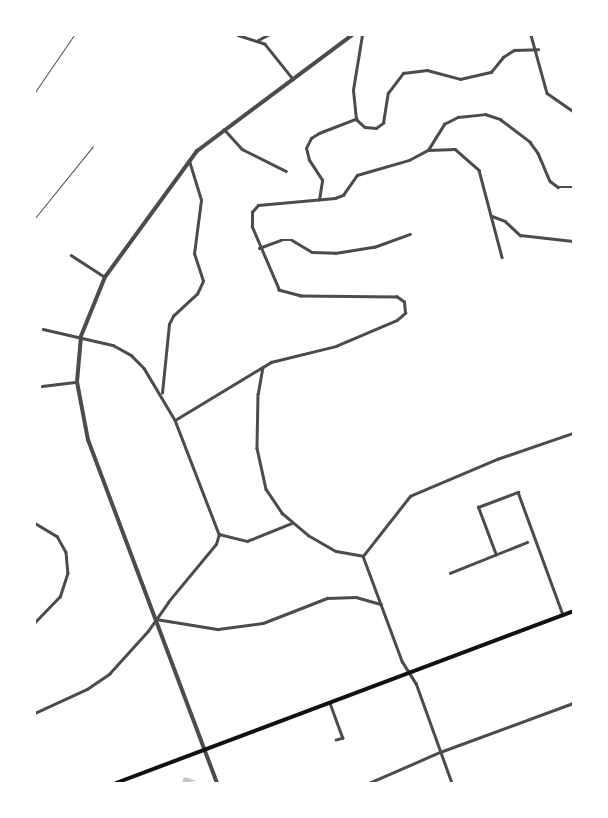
<!DOCTYPE html>
<style>
body{margin:0}
#map{position:relative;width:608px;height:818px;overflow:hidden;background:#fff;font-family:Ubuntu,sans-serif}
div>[style]{position:absolute}
[style*='--x']{left:calc(var(--x)*1px);top:calc(var(--y)*1px);width:calc(var(--w)*1px);rotate:calc(var(--a)*1deg)}
.building>*{inset:0;background:#c4c4c4}
.service>*{height:1px;margin:-0.5px;padding:0 0.5px;transform-origin:0.5px;border-radius:0.5px;background:#4c4c4c}
.minor>*{height:2.5px;margin:-1.25px;padding:0 1.25px;transform-origin:1.25px;border-radius:1.25px;background:#4c4c4c}
.tertiary>*{height:4px;margin:-2px;padding:0 2px;transform-origin:2px;border-radius:2px;background:#4c4c4c}
.secondary>*{height:4px;margin:-2px;padding:0 2px;transform-origin:2px;border-radius:2px;background:#111}
span{translate:-50% -50%;white-space:nowrap;text-align:center;line-height:1.15;-webkit-text-stroke:5px #fff;paint-order:stroke}
.frame{position:absolute;inset:0;border:36px solid #fff;pointer-events:none}
</style>
<div id="map">
<div class="building">
<div style="clip-path:polygon(184px 777px,188px 778px,196px 781px,182px 783px)"></div>
</div>
<div class="service">
<div style="--x:35;--y:92;--w:69;--a:-55.6"></div>
<div style="--x:35;--y:218;--w:92;--a:-51.1"></div>
</div>
<div class="minor">
<div style="--x:238;--y:35;--w:28;--a:18"></div>
<div style="--x:265;--y:44;--w:45;--a:51.3"></div>
<div style="--x:531;--y:35;--w:60;--a:74.6"></div>
<div style="--x:547;--y:93;--w:32;--a:35"></div>
<div style="--x:258;--y:40;--w:11;--a:-27"></div>
<div style="--x:356;--y:119;--w:12;--a:42"></div>
<div style="--x:365;--y:127;--w:11;--a:5"></div>
<div style="--x:376;--y:128;--w:9;--a:-36"></div>
<div style="--x:383;--y:123;--w:30;--a:-81"></div>
<div style="--x:388;--y:93;--w:25;--a:-53"></div>
<div style="--x:403;--y:73;--w:24;--a:-7"></div>
<div style="--x:427;--y:70;--w:34;--a:15"></div>
<div style="--x:460;--y:79;--w:32;--a:-13"></div>
<div style="--x:491;--y:72;--w:19;--a:-51"></div>
<div style="--x:503;--y:57;--w:13;--a:-32"></div>
<div style="--x:514;--y:50;--w:24;--a:-2"></div>
<div style="--x:224;--y:129;--w:27;--a:48"></div>
<div style="--x:242;--y:149;--w:49;--a:26.6"></div>
<div style="--x:428;--y:150;--w:31;--a:-58"></div>
<div style="--x:444;--y:124;--w:16;--a:-27"></div>
<div style="--x:458;--y:117;--w:27;--a:-6"></div>
<div style="--x:485;--y:114;--w:16;--a:18"></div>
<div style="--x:500;--y:119;--w:38;--a:37"></div>
<div style="--x:530;--y:142;--w:14;--a:54"></div>
<div style="--x:538;--y:153;--w:30;--a:67"></div>
<div style="--x:550;--y:181;--w:10;--a:37"></div>
<div style="--x:558;--y:187;--w:15;--a:0"></div>
<div style="--x:319;--y:200;--w:20;--a:-81"></div>
<div style="--x:322;--y:180;--w:24;--a:-123"></div>
<div style="--x:309;--y:160;--w:12;--a:-104"></div>
<div style="--x:306;--y:148;--w:11;--a:-63"></div>
<div style="--x:311;--y:138;--w:9;--a:-32"></div>
<div style="--x:319;--y:133;--w:40;--a:-21"></div>
<div style="--x:356;--y:119;--w:29;--a:-96"></div>
<div style="--x:353;--y:90;--w:56;--a:-80.7"></div>
<div style="--x:492;--y:216;--w:14;--a:21"></div>
<div style="--x:505;--y:221;--w:21;--a:43"></div>
<div style="--x:520;--y:235;--w:53;--a:6.5"></div>
<div style="--x:259;--y:248;--w:23;--a:-20"></div>
<div style="--x:281;--y:240;--w:11;--a:0"></div>
<div style="--x:292;--y:240;--w:23;--a:31"></div>
<div style="--x:312;--y:252;--w:23;--a:2"></div>
<div style="--x:335;--y:253;--w:39;--a:-9"></div>
<div style="--x:374;--y:247;--w:38;--a:-20"></div>
<div style="--x:71;--y:255;--w:40;--a:32.9"></div>
<div style="--x:43;--y:329;--w:72;--a:12.9"></div>
<div style="--x:113;--y:345;--w:21;--a:29"></div>
<div style="--x:131;--y:355;--w:18;--a:45"></div>
<div style="--x:144;--y:368;--w:61;--a:59.2"></div>
<div style="--x:175;--y:420;--w:122;--a:68.9"></div>
<div style="--x:219;--y:534;--w:29;--a:14"></div>
<div style="--x:247;--y:541;--w:48;--a:-21.8"></div>
<div style="--x:263;--y:367;--w:27;--a:100"></div>
<div style="--x:258;--y:394;--w:54;--a:91.1"></div>
<div style="--x:257;--y:448;--w:42;--a:77.6"></div>
<div style="--x:266;--y:489;--w:29;--a:56"></div>
<div style="--x:282;--y:513;--w:34;--a:40"></div>
<div style="--x:308;--y:535;--w:32;--a:30"></div>
<div style="--x:336;--y:551;--w:27;--a:10"></div>
<div style="--x:363;--y:556;--w:112;--a:69.6"></div>
<div style="--x:402;--y:661;--w:26;--a:58"></div>
<div style="--x:416;--y:683;--w:106;--a:70.2"></div>
<div style="--x:42;--y:386;--w:35;--a:-7"></div>
<div style="--x:162;--y:393;--w:69;--a:-84.2"></div>
<div style="--x:169;--y:324;--w:9;--a:-63"></div>
<div style="--x:173;--y:316;--w:33;--a:-43"></div>
<div style="--x:197;--y:294;--w:14;--a:-65"></div>
<div style="--x:203;--y:281;--w:28;--a:-108"></div>
<div style="--x:194;--y:254;--w:54;--a:-82.6"></div>
<div style="--x:201;--y:200;--w:41;--a:-107.1"></div>
<div style="--x:175;--y:420;--w:112;--a:-31.1"></div>
<div style="--x:271;--y:362;--w:67;--a:-13.8"></div>
<div style="--x:336;--y:346;--w:66;--a:-23.1"></div>
<div style="--x:397;--y:320;--w:11;--a:-41"></div>
<div style="--x:405;--y:313;--w:11;--a:-95"></div>
<div style="--x:404;--y:302;--w:9;--a:-144"></div>
<div style="--x:397;--y:297;--w:96;--a:-179.4"></div>
<div style="--x:301;--y:296;--w:23;--a:-165"></div>
<div style="--x:279;--y:290;--w:69;--a:-113.2"></div>
<div style="--x:252;--y:227;--w:15;--a:-90"></div>
<div style="--x:252;--y:212;--w:9;--a:-49"></div>
<div style="--x:258;--y:205;--w:77;--a:-5.2"></div>
<div style="--x:335;--y:198;--w:9;--a:-21"></div>
<div style="--x:343;--y:195;--w:24;--a:-55"></div>
<div style="--x:357;--y:175;--w:54;--a:-16.1"></div>
<div style="--x:409;--y:160;--w:21;--a:-28"></div>
<div style="--x:428;--y:150;--w:27;--a:-2"></div>
<div style="--x:455;--y:149;--w:32;--a:41"></div>
<div style="--x:479;--y:170;--w:90;--a:75.2"></div>
<div style="--x:35;--y:523;--w:26;--a:31"></div>
<div style="--x:57;--y:536;--w:18;--a:61"></div>
<div style="--x:66;--y:552;--w:21;--a:85"></div>
<div style="--x:68;--y:573;--w:25;--a:108"></div>
<div style="--x:60;--y:597;--w:36;--a:134"></div>
<div style="--x:496;--y:555;--w:51;--a:-110.6"></div>
<div style="--x:478;--y:507;--w:43;--a:-20.6"></div>
<div style="--x:518;--y:492;--w:131;--a:69.9"></div>
<div style="--x:363;--y:556;--w:76;--a:-51.9"></div>
<div style="--x:410;--y:496;--w:95;--a:-23"></div>
<div style="--x:497;--y:459;--w:80;--a:-18.9"></div>
<div style="--x:450;--y:573;--w:83;--a:-21.9"></div>
<div style="--x:156;--y:619;--w:63;--a:9.2"></div>
<div style="--x:218;--y:629;--w:45;--a:-7.6"></div>
<div style="--x:263;--y:623;--w:69;--a:-21.3"></div>
<div style="--x:327;--y:598;--w:29;--a:-2"></div>
<div style="--x:356;--y:597;--w:26;--a:16"></div>
<div style="--x:330;--y:703;--w:37;--a:70"></div>
<div style="--x:343;--y:738;--w:7;--a:164"></div>
<div style="--x:35;--y:713;--w:57;--a:-24.8"></div>
<div style="--x:87;--y:689;--w:27;--a:-34"></div>
<div style="--x:109;--y:674;--w:58;--a:-47.8"></div>
<div style="--x:148;--y:631;--w:35;--a:-55"></div>
<div style="--x:168;--y:602;--w:75;--a:-50.4"></div>
<div style="--x:216;--y:544;--w:10;--a:-73"></div>
<div style="--x:369;--y:783;--w:77;--a:-23.6"></div>
<div style="--x:440;--y:752;--w:142;--a:-20.2"></div>
</div>
<div class="tertiary">
<div style="--x:217;--y:783;--w:366;--a:-110.6"></div>
<div style="--x:88;--y:440;--w:59;--a:-100.7"></div>
<div style="--x:77;--y:382;--w:46;--a:-85"></div>
<div style="--x:81;--y:336;--w:64;--a:-67.9"></div>
<div style="--x:105;--y:277;--w:156;--a:-53.9"></div>
<div style="--x:197;--y:151;--w:194;--a:-36.8"></div>
</div>
<div class="secondary">
<div style="--x:116;--y:783;--w:488;--a:-20.6"></div>
</div>
<div class="frame"></div>
</div>
